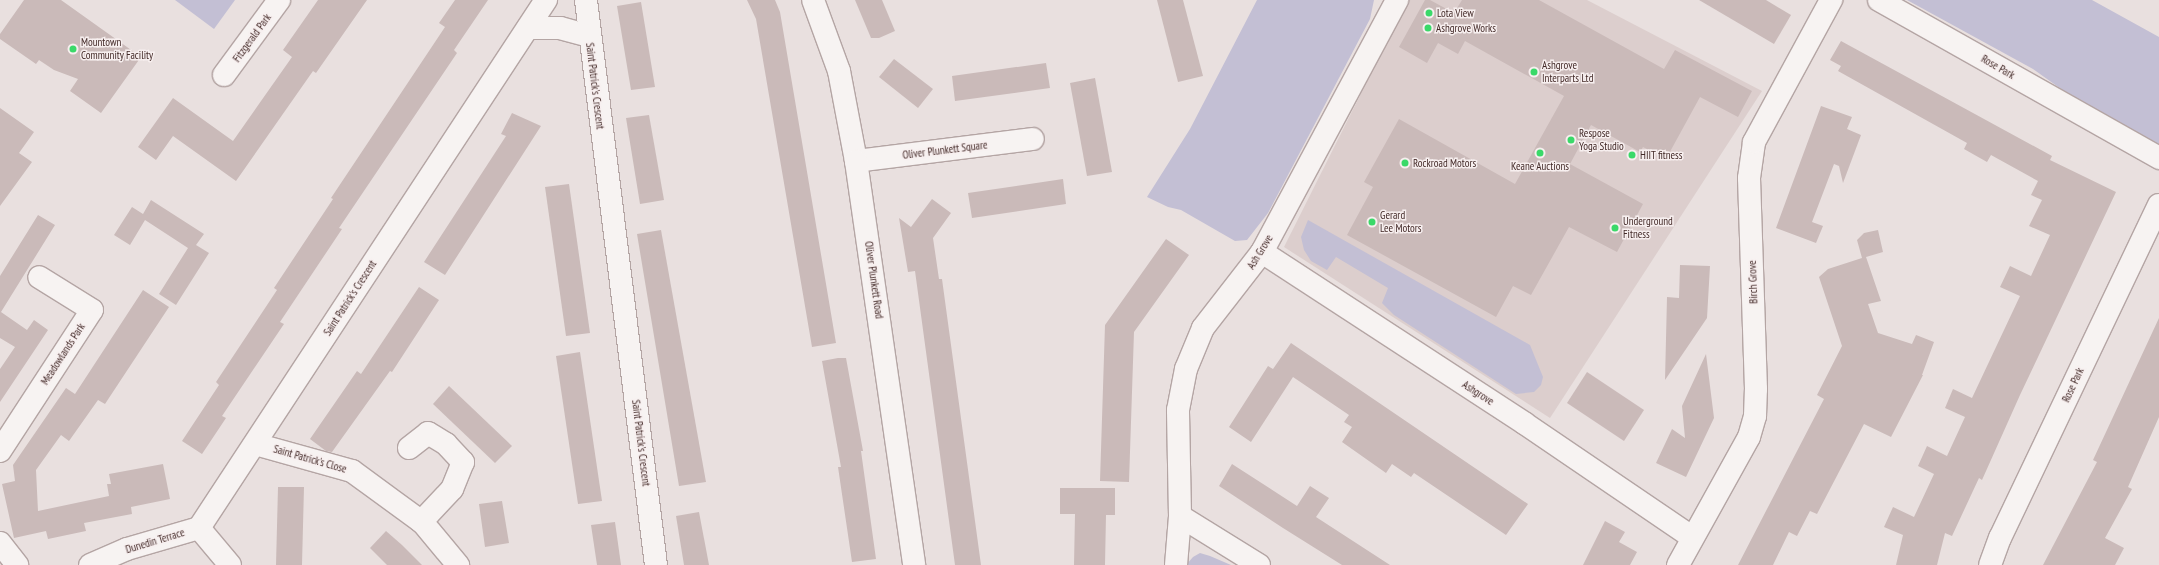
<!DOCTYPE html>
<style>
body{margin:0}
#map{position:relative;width:2159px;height:565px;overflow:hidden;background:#e9e0df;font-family:"PT Sans Narrow",sans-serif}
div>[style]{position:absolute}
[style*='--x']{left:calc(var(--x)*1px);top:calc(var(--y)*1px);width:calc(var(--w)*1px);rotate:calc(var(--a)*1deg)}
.built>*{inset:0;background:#dccecd}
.green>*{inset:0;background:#c3bfd4}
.building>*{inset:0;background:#cabab9}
.roads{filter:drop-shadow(1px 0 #b4a5a4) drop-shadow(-1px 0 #b4a5a4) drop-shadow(0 1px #b4a5a4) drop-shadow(0 -1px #b4a5a4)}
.minor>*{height:22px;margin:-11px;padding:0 11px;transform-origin:11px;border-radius:11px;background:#f7f3f2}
.tertiary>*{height:22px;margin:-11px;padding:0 11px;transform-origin:11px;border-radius:11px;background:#f7f3f2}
.dots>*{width:11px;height:11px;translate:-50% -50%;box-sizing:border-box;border:2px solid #f7efef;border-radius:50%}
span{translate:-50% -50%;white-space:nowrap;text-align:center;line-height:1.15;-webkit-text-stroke:3px #f7efef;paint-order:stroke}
.poi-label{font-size:11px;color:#422927}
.left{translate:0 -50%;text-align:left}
.street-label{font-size:11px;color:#422927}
</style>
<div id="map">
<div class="built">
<div style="clip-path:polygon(1408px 0,1587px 0,1762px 91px,1550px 418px,1284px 247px)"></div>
</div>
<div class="green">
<div style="clip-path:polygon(175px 0,235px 0,214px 29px)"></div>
<div style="clip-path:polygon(1257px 0,1374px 0,1370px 19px,1268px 213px,1247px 240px,1235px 241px,1181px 210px,1168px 207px,1147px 197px,1190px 129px)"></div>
<div style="clip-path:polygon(1907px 0,2092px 0,2159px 37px,2159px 148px,2099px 116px,2033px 69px)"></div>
<div style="clip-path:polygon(1308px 220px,1530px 345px,1543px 377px,1541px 385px,1534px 392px,1516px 394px,1394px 315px,1382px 303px,1388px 288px,1336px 257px,1327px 270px,1311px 261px,1304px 250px,1301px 237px)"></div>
<div style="clip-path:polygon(1200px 553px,1210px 556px,1231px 565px,1186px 565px,1193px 557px)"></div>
</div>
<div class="building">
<div style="clip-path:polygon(24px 0,61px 0,141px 57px,101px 113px,70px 91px,78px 79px,54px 70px,39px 60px,36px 64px,0 39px,0 34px)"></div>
<div style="clip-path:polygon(318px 0,367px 0,316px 73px,313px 71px,236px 181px,173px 136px,156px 160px,138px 147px,173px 98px,233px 141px,292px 57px,283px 50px)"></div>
<div style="clip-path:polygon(455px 0,488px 0,454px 50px,457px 53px,339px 228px,342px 229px,280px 322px,284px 324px,222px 416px,226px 418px,202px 454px,182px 441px,219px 385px,216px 382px,277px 290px,274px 288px,333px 199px,331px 198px,445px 27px,439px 23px)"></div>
<div style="clip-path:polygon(747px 0,775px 0,780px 12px,836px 343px,812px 347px,756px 19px)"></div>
<div style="clip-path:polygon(855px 0,882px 0,895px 31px,879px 38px,871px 38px)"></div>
<div style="clip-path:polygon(1157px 0,1183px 0,1203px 76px,1178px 82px)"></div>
<div style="clip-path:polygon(1425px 0,1430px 0,1454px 13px,1462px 0,1539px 0,1664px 69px,1675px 50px,1752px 91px,1738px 117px,1700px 97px,1666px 159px,1643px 147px,1640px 152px,1591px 125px,1570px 164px,1643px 204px,1617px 252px,1569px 227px,1531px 295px,1513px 286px,1496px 317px,1347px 235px,1373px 187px,1364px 182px,1399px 119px,1515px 184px,1564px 96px,1465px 41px,1458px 54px,1438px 43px,1427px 63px,1399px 47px)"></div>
<div style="clip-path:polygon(1699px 0,1766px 0,1791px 15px,1774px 44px)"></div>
<div style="clip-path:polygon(641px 2px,655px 87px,631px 90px,617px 6px)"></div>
<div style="clip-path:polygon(1841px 41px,2052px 156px,2050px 160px,2116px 192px,2020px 395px,1982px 480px,1979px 478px,1952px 536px,1945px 533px,1937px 565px,1896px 565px,1903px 535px,1884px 527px,1893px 507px,1914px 517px,1934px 474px,1918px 466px,1927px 446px,1947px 456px,1965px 417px,1945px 408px,1953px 389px,1972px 398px,2020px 296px,2000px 287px,2010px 266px,2031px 276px,2050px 235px,2029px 226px,2042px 200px,2031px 195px,2038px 181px,1991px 155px,1987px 162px,1964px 149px,1967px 143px,1838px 71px,1841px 66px,1830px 60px)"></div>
<div style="clip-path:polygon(894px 59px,933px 89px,918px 108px,879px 77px)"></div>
<div style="clip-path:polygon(1046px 63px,1050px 88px,955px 101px,952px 76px)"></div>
<div style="clip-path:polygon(1095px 78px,1112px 172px,1087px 176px,1070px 83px)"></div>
<div style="clip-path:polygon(1821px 106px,1852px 117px,1847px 129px,1861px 135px,1843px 183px,1839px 166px,1834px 164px,1812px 222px,1823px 226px,1816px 243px,1776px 228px)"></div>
<div style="clip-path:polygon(0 108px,34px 132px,19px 153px,32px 162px,0 206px)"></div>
<div style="clip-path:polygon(512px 113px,541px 126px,445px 275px,424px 262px,506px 136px,501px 134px)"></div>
<div style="clip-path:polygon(649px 115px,664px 200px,640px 204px,626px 118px)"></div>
<div style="clip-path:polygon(1063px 179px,1066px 204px,972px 218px,968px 193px)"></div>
<div style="clip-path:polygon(569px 184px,590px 333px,566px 336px,545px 187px)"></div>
<div style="clip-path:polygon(932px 199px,951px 213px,933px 238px,939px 279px,942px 279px,981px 565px,955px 565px,915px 271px,908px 272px,899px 218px,911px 227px)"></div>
<div style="clip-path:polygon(151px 200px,204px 234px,196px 245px,209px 253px,176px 305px,159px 294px,188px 248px,145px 220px,130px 245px,114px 235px,132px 207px,143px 214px)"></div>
<div style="clip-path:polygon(38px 215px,55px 225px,1px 312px,27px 330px,34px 320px,48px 330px,0 402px,0 369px,15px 347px,0 338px,0 276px)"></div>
<div style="clip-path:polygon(661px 230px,706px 482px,679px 486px,637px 234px)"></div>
<div style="clip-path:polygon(1878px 230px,1883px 252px,1866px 257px,1881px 301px,1868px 304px,1878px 333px,1912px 344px,1916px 335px,1934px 342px,1922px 375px,1923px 375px,1891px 437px,1864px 424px,1817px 514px,1810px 511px,1797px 536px,1789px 532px,1773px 565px,1738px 565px,1824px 399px,1817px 395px,1842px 346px,1819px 277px,1828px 269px,1862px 258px,1857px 240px,1864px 233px)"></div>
<div style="clip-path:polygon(1166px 239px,1189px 255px,1134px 332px,1129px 482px,1100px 481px,1105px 325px)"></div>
<div style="clip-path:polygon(1680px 265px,1710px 266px,1707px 318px,1665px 380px,1667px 297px,1679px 298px)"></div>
<div style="clip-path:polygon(419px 287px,439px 300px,392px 372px,390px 371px,332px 452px,326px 451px,310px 439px,357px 371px,361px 374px)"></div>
<div style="clip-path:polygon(143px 290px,169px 307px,105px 404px,98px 400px,69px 441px,61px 435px,36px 470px,38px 511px,109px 496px,107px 484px,111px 484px,109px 474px,163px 464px,170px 499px,131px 507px,132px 514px,84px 523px,86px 531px,48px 539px,46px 531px,14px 538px,2px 484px,15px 481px,13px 465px,66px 388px,75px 394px)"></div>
<div style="clip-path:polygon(2159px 318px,2159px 417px,2128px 487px,2132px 489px,2105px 538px,2124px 548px,2115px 565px,2043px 565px,2097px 462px,2093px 460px)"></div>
<div style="clip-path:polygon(1291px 343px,1528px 504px,1506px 535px,1414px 473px,1411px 477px,1392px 464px,1386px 473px,1342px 442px,1352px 427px,1344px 422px,1349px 415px,1293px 377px,1251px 442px,1229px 427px,1268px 366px,1273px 369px)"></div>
<div style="clip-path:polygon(580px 352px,602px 501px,578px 504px,556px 356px)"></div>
<div style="clip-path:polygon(1706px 354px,1714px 418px,1686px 477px,1656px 463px,1672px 429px,1685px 438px,1682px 406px)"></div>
<div style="clip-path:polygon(838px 358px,846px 358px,863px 451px,861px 451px,876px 559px,852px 562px,838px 467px,841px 467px,822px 361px)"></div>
<div style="clip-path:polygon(1587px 372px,1644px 410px,1624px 441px,1567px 403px)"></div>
<div style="clip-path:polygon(449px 386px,512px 446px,495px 463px,433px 404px)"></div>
<div style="clip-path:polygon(1232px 464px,1297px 506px,1310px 486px,1329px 498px,1316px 517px,1390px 565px,1342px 565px,1283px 528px,1219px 486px)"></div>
<div style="clip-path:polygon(278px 487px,304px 487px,302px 565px,276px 565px)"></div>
<div style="clip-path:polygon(1060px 488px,1115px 488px,1115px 515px,1106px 515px,1105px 565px,1074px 565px,1075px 514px,1060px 514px)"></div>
<div style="clip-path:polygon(502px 501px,509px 543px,485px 547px,479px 504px)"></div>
<div style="clip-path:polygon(699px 512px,709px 565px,684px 565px,676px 516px)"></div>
<div style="clip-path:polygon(1605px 521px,1625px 532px,1619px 542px,1637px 552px,1630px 565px,1583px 565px)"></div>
<div style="clip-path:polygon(615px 522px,621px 565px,597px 565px,591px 525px)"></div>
<div style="clip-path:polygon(386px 531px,402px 545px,422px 565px,387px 565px,370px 548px)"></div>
</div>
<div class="roads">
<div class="minor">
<div style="--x:586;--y:0;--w:569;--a:82.94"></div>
<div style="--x:1879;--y:0;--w:322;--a:29.4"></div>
<div style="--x:528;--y:28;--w:32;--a:0"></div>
<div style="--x:560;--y:28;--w:30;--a:15"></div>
<div style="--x:224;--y:75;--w:93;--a:-53.7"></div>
<div style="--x:856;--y:161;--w:178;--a:-7.1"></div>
<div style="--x:1262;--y:252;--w:313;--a:33.1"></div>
<div style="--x:1524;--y:423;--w:203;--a:34.2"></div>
<div style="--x:255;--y:444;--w:101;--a:15.6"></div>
<div style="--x:352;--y:471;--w:88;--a:36.2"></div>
<div style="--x:423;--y:523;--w:55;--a:50.2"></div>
<div style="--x:409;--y:448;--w:24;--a:-38"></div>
<div style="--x:428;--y:433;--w:21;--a:31"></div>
<div style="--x:446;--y:444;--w:25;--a:47"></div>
<div style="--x:463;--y:462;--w:29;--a:112"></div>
<div style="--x:452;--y:489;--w:45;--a:133.2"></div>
<div style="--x:0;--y:451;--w:168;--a:-56.9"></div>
<div style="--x:92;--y:310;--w:62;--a:-148.1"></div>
<div style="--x:1180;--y:516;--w:93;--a:31.8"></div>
<div style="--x:199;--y:528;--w:632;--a:-56.69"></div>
<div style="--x:199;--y:528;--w:48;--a:50"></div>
<div style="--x:0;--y:543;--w:28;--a:52"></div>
<div style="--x:90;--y:565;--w:40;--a:-23.4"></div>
<div style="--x:127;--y:549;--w:75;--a:-16.3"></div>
<div style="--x:1176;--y:565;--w:49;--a:-85.3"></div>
<div style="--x:1180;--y:516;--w:106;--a:-91.1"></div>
<div style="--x:1178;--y:410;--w:42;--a:-79"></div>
<div style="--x:1186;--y:369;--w:44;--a:-67.5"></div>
<div style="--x:1203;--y:328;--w:96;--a:-52.2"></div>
<div style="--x:1262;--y:252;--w:286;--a:-61.8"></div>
<div style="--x:1678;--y:565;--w:146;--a:-61"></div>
<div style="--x:1749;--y:437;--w:22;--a:-74"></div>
<div style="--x:1755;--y:416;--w:27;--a:-88"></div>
<div style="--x:1756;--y:389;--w:211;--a:-91.9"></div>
<div style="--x:1749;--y:178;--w:36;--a:-82"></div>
<div style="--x:1754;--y:142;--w:162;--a:-61.5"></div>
<div style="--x:1990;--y:565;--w:29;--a:-70"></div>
<div style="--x:2000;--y:538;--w:369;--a:-64.5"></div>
</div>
<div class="tertiary">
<div style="--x:813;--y:0;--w:76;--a:69.9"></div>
<div style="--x:839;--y:71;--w:92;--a:79.3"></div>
<div style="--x:856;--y:161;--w:408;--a:81.8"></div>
</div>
</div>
<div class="dots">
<div style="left:1429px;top:13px;background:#3ad969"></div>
<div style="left:1428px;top:28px;background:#3ad969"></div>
<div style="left:73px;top:49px;background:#3ad969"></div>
<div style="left:1534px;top:72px;background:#3ad969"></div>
<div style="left:1571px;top:140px;background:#3ad969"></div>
<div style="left:1540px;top:153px;background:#3ad969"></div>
<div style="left:1632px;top:155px;background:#3ad969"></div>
<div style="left:1405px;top:163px;background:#3ad969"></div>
<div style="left:1372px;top:222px;background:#3ad969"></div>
<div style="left:1615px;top:228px;background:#3ad969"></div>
</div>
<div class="poi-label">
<span class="left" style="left:1437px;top:13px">Lota View</span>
<span class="left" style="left:1436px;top:28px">Ashgrove Works</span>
<span class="left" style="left:81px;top:49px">Mountown<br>Community Facility</span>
<span class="left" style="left:1542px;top:72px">Ashgrove<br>Interparts Ltd</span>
<span class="left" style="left:1579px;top:140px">Respose<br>Yoga Studio</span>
<span class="left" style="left:1640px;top:155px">HIIT fitness</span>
<span class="left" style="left:1413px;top:163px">Rockroad Motors</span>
<span style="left:1540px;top:166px">Keane Auctions</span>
<span class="left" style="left:1380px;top:222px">Gerard<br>Lee Motors</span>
<span class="left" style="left:1623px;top:228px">Underground<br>Fitness</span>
</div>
<div class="street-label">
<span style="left:252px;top:38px;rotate:-54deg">Fitzgerald Park</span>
<span style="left:1998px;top:67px;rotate:30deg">Rose Park</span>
<span style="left:595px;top:86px;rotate:83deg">Saint Patrick's Crescent</span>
<span style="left:945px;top:150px;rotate:-7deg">Oliver Plunkett Square</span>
<span style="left:1260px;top:252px;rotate:-58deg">Ash Grove</span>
<span style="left:874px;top:280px;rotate:82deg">Oliver Plunkett Road</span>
<span style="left:1753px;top:282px;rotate:-92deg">Birch Grove</span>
<span style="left:350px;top:298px;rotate:-57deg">Saint Patrick's Crescent</span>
<span style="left:63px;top:354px;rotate:-57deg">Meadowlands Park</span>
<span style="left:2073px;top:385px;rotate:-65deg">Rose Park</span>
<span style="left:1478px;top:393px;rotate:33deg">Ashgrove</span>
<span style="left:641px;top:443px;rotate:83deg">Saint Patrick's Crescent</span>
<span style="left:310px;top:459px;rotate:16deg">Saint Patrick's Close</span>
<span style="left:155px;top:541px;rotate:-17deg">Dunedin Terrace</span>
</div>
</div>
